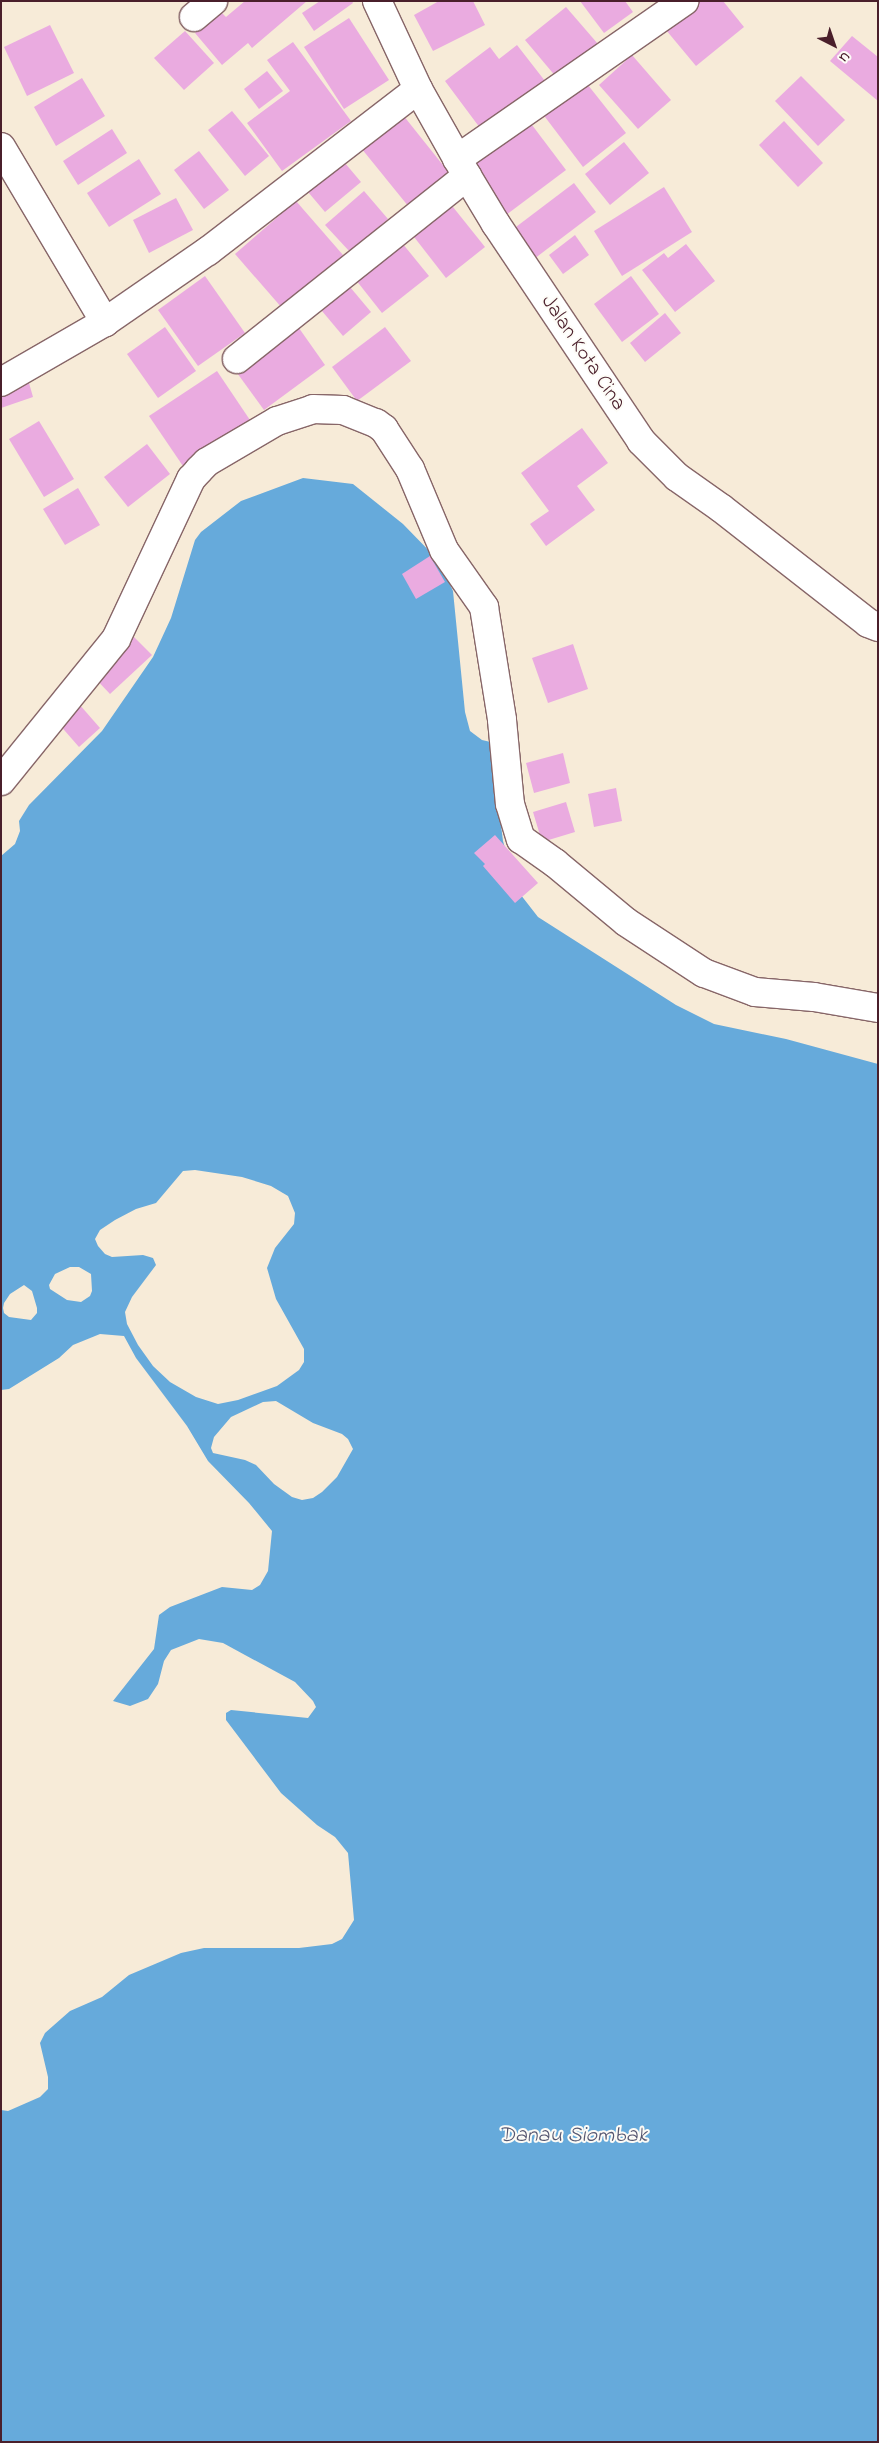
<!DOCTYPE html>
<style>
body{margin:0}
#map{position:relative;width:879px;height:2443px;overflow:hidden;background:#f7ebd8;font-family:"Indie Flower",sans-serif}
div>[style]{position:absolute}
[style*='--x']{left:calc(var(--x)*1px);top:calc(var(--y)*1px);width:calc(var(--w)*1px);rotate:calc(var(--a)*1deg)}
.water>*{inset:0;background:#66aadb}
.building>*{inset:0;background:#eaabe0}
.roads{filter:drop-shadow(1px 0 #876668) drop-shadow(-1px 0 #876668) drop-shadow(0 1px #876668) drop-shadow(0 -1px #876668)}
.minor>*{height:28px;margin:-14px;padding:0 14px;transform-origin:14px;border-radius:14px;background:#fff}
span{translate:-50% -50%;white-space:nowrap;text-align:center;line-height:1.15;-webkit-text-stroke:4px #fdfcf7;paint-order:stroke}
.street-label{font-size:21px;color:#4a1f2b}
.water-label{font-size:22px;color:#555771;font-style:italic}
.frame{position:absolute;inset:0;border:2px solid #4a1f2b;pointer-events:none}
.north{position:absolute;left:809px;top:20px;width:50px;height:50px;-webkit-text-stroke:4px #fdfcf7;paint-order:stroke;rotate:139deg;font-size:14px;font-weight:700;line-height:20px;text-align:center;color:#4a1f2b}
.north::after{content:'';display:block;margin:auto;width:18px;height:22px;background:#4a1f2b;clip-path:polygon(50% 0,100% 100%,50% 72%,0 100%)}
</style>
<div id="map">
<div class="water">
<div style="clip-path:polygon(evenodd,303px 478px,353px 484px,403px 524px,439px 561px,453px 591px,465px 712px,470px 731px,482px 740px,499px 744px,500px 817px,503px 841px,517px 890px,538px 917px,676px 1005px,714px 1024px,786px 1039px,878px 1064px,878px 2442px,1px 2442px,1px 2110px,8px 2111px,40px 2097px,48px 2089px,48px 2077px,40px 2043px,45px 2033px,70px 2011px,102px 1997px,129px 1975px,181px 1953px,204px 1948px,299px 1948px,332px 1944px,342px 1939px,354px 1920px,348px 1853px,335px 1837px,317px 1825px,281px 1793px,226px 1720px,226px 1713px,231px 1710px,308px 1718px,316px 1707px,313px 1701px,295px 1682px,223px 1643px,199px 1639px,171px 1650px,164px 1661px,158px 1684px,148px 1699px,130px 1706px,113px 1701px,154px 1649px,159px 1615px,170px 1607px,222px 1587px,252px 1590px,260px 1585px,268px 1571px,272px 1531px,249px 1503px,208px 1461px,187px 1426px,136px 1358px,124px 1336px,100px 1334px,73px 1345px,59px 1358px,9px 1389px,1px 1390px,1px 856px,15px 844px,20px 831px,19px 821px,29px 805px,102px 731px,153px 657px,171px 618px,195px 540px,201px 532px,241px 501px,303px 478px,195px 1170px,242px 1177px,271px 1186px,288px 1196px,295px 1213px,294px 1224px,275px 1248px,267px 1268px,276px 1299px,304px 1349px,304px 1362px,299px 1370px,277px 1386px,238px 1400px,218px 1404px,196px 1397px,170px 1382px,153px 1366px,138px 1345px,127px 1324px,125px 1312px,132px 1297px,156px 1265px,153px 1258px,143px 1255px,112px 1257px,105px 1254px,98px 1246px,95px 1239px,100px 1230px,115px 1220px,136px 1209px,156px 1203px,183px 1171px,195px 1170px,303px 478px,70px 1267px,79px 1267px,91px 1274px,92px 1291px,90px 1296px,81px 1302px,67px 1300px,50px 1289px,49px 1285px,55px 1274px,70px 1267px,303px 478px,24px 1285px,32px 1291px,37px 1308px,37px 1313px,31px 1320px,9px 1317px,4px 1313px,3px 1308px,4px 1303px,10px 1294px,24px 1285px,303px 478px,276px 1401px,313px 1423px,342px 1434px,348px 1439px,353px 1449px,337px 1477px,322px 1492px,313px 1498px,302px 1500px,292px 1497px,274px 1484px,256px 1465px,245px 1460px,213px 1453px,211px 1448px,214px 1437px,231px 1417px,263px 1402px,276px 1401px)"></div>
</div>
<div class="building">
<div style="clip-path:polygon(245px 1px,307px 1px,252px 48px,248px 43px,222px 65px,195px 33px,220px 11px,226px 17px)"></div>
<div style="clip-path:polygon(320px 1px,352px 1px,353px 3px,314px 31px,302px 13px)"></div>
<div style="clip-path:polygon(439px 1px,473px 1px,485px 25px,433px 51px,414px 15px)"></div>
<div style="clip-path:polygon(580px 1px,625px 1px,633px 12px,604px 33px)"></div>
<div style="clip-path:polygon(701px 1px,723px 1px,744px 27px,696px 66px,666px 30px)"></div>
<div style="clip-path:polygon(566px 7px,598px 44px,557px 78px,525px 40px)"></div>
<div style="clip-path:polygon(349px 18px,389px 80px,344px 109px,304px 47px)"></div>
<div style="clip-path:polygon(50px 25px,74px 73px,27px 96px,4px 47px)"></div>
<div style="clip-path:polygon(185px 31px,214px 63px,184px 90px,154px 58px)"></div>
<div style="clip-path:polygon(852px 36px,878px 57px,878px 101px,830px 61px)"></div>
<div style="clip-path:polygon(293px 42px,351px 121px,282px 171px,247px 123px,290px 91px,267px 60px)"></div>
<div style="clip-path:polygon(517px 45px,545px 81px,483px 132px,445px 81px,490px 47px,499px 59px)"></div>
<div style="clip-path:polygon(632px 55px,671px 100px,638px 129px,599px 85px)"></div>
<div style="clip-path:polygon(267px 71px,283px 91px,259px 109px,244px 89px)"></div>
<div style="clip-path:polygon(801px 76px,845px 120px,818px 146px,775px 101px)"></div>
<div style="clip-path:polygon(82px 78px,105px 116px,56px 146px,34px 107px)"></div>
<div style="clip-path:polygon(584px 80px,626px 133px,583px 167px,542px 113px)"></div>
<div style="clip-path:polygon(399px 110px,454px 179px,413px 212px,357px 143px)"></div>
<div style="clip-path:polygon(232px 111px,269px 156px,245px 176px,208px 130px)"></div>
<div style="clip-path:polygon(529px 121px,566px 170px,506px 215px,469px 167px)"></div>
<div style="clip-path:polygon(784px 121px,823px 163px,798px 187px,759px 145px)"></div>
<div style="clip-path:polygon(112px 129px,127px 153px,78px 185px,63px 161px)"></div>
<div style="clip-path:polygon(624px 142px,649px 173px,610px 205px,585px 174px)"></div>
<div style="clip-path:polygon(199px 151px,229px 190px,204px 209px,174px 170px)"></div>
<div style="clip-path:polygon(339px 156px,361px 182px,325px 212px,303px 186px)"></div>
<div style="clip-path:polygon(139px 159px,161px 194px,109px 227px,87px 193px)"></div>
<div style="clip-path:polygon(574px 183px,596px 212px,530px 262px,508px 233px)"></div>
<div style="clip-path:polygon(664px 187px,692px 232px,622px 276px,594px 231px)"></div>
<div style="clip-path:polygon(364px 191px,388px 219px,350px 252px,325px 225px)"></div>
<div style="clip-path:polygon(176px 198px,193px 230px,149px 253px,133px 220px)"></div>
<div style="clip-path:polygon(296px 201px,343px 255px,282px 308px,235px 254px)"></div>
<div style="clip-path:polygon(449px 202px,485px 247px,446px 278px,411px 233px)"></div>
<div style="clip-path:polygon(575px 235px,589px 255px,563px 274px,549px 255px)"></div>
<div style="clip-path:polygon(398px 238px,429px 276px,382px 313px,352px 275px)"></div>
<div style="clip-path:polygon(686px 244px,715px 281px,675px 312px,642px 270px,664px 253px,668px 258px)"></div>
<div style="clip-path:polygon(205px 276px,245px 333px,198px 366px,158px 310px)"></div>
<div style="clip-path:polygon(631px 276px,659px 314px,622px 342px,594px 304px)"></div>
<div style="clip-path:polygon(350px 287px,371px 312px,343px 336px,322px 311px)"></div>
<div style="clip-path:polygon(665px 313px,681px 333px,645px 362px,630px 343px)"></div>
<div style="clip-path:polygon(294px 321px,325px 365px,264px 410px,232px 366px)"></div>
<div style="clip-path:polygon(165px 327px,196px 371px,158px 398px,127px 354px)"></div>
<div style="clip-path:polygon(385px 327px,411px 361px,357px 401px,332px 367px)"></div>
<div style="clip-path:polygon(217px 371px,254px 426px,187px 472px,149px 416px)"></div>
<div style="clip-path:polygon(29px 383px,33px 397px,1px 408px,1px 392px)"></div>
<div style="clip-path:polygon(39px 421px,74px 479px,44px 497px,9px 439px)"></div>
<div style="clip-path:polygon(582px 428px,608px 463px,577px 486px,595px 510px,546px 546px,530px 524px,549px 511px,521px 473px)"></div>
<div style="clip-path:polygon(147px 444px,170px 474px,128px 507px,104px 477px)"></div>
<div style="clip-path:polygon(78px 488px,100px 525px,65px 545px,43px 509px)"></div>
<div style="clip-path:polygon(430px 556px,445px 582px,416px 599px,402px 574px)"></div>
<div style="clip-path:polygon(134px 637px,152px 655px,110px 694px,93px 676px)"></div>
<div style="clip-path:polygon(573px 644px,588px 689px,548px 703px,532px 658px)"></div>
<div style="clip-path:polygon(79px 704px,100px 728px,79px 747px,58px 723px)"></div>
<div style="clip-path:polygon(563px 753px,570px 783px,534px 793px,526px 763px)"></div>
<div style="clip-path:polygon(616px 788px,622px 821px,594px 827px,588px 794px)"></div>
<div style="clip-path:polygon(566px 802px,575px 832px,542px 842px,533px 812px)"></div>
<div style="clip-path:polygon(495px 835px,538px 883px,515px 903px,483px 866px,485px 864px,474px 853px)"></div>
</div>
<div class="roads">
<div class="minor">
<div style="--x:377;--y:1;--w:97;--a:65"></div>
<div style="--x:418;--y:89;--w:100;--a:60.6"></div>
<div style="--x:467;--y:176;--w:56;--a:58.9"></div>
<div style="--x:496;--y:224;--w:261;--a:56.2"></div>
<div style="--x:641;--y:441;--w:51;--a:45"></div>
<div style="--x:677;--y:477;--w:54;--a:35.2"></div>
<div style="--x:721;--y:508;--w:187;--a:38"></div>
<div style="--x:868;--y:623;--w:11;--a:22"></div>
<div style="--x:194;--y:17;--w:25;--a:-40"></div>
<div style="--x:1;--y:147;--w:204;--a:59.3"></div>
<div style="--x:457;--y:159;--w:277;--a:-34.8"></div>
<div style="--x:237;--y:359;--w:294;--a:-38.5"></div>
<div style="--x:1;--y:382;--w:120;--a:-30"></div>
<div style="--x:105;--y:322;--w:125;--a:-34.6"></div>
<div style="--x:208;--y:251;--w:265;--a:-37.6"></div>
<div style="--x:1;--y:781;--w:183;--a:-51"></div>
<div style="--x:116;--y:639;--w:177;--a:-64.9"></div>
<div style="--x:191;--y:479;--w:12;--a:-48"></div>
<div style="--x:199;--y:470;--w:11;--a:-45"></div>
<div style="--x:207;--y:462;--w:81;--a:-30.4"></div>
<div style="--x:277;--y:421;--w:38;--a:-18"></div>
<div style="--x:313;--y:409;--w:30;--a:2"></div>
<div style="--x:343;--y:410;--w:35;--a:22"></div>
<div style="--x:376;--y:423;--w:10;--a:37"></div>
<div style="--x:384;--y:429;--w:48;--a:57"></div>
<div style="--x:410;--y:469;--w:88;--a:67.2"></div>
<div style="--x:444;--y:550;--w:70;--a:54.9"></div>
<div style="--x:484;--y:607;--w:114;--a:80.9"></div>
<div style="--x:502;--y:720;--w:84;--a:84.6"></div>
<div style="--x:510;--y:804;--w:37;--a:73"></div>
<div style="--x:521;--y:839;--w:42;--a:35.2"></div>
<div style="--x:555;--y:863;--w:92;--a:39.7"></div>
<div style="--x:626;--y:922;--w:93;--a:33.2"></div>
<div style="--x:704;--y:973;--w:54;--a:20.4"></div>
<div style="--x:755;--y:992;--w:59;--a:4.8"></div>
<div style="--x:814;--y:997;--w:65;--a:9.8"></div>
</div>
</div>
<div class="street-label">
<span style="left:583px;top:353px;rotate:56deg">Jalan Kota Cina</span>
</div>
<div class="water-label">
<span style="left:573px;top:2137px">Danau Siombak</span>
</div>
<div class="frame"></div>
<div class="north">U</div>
</div>
